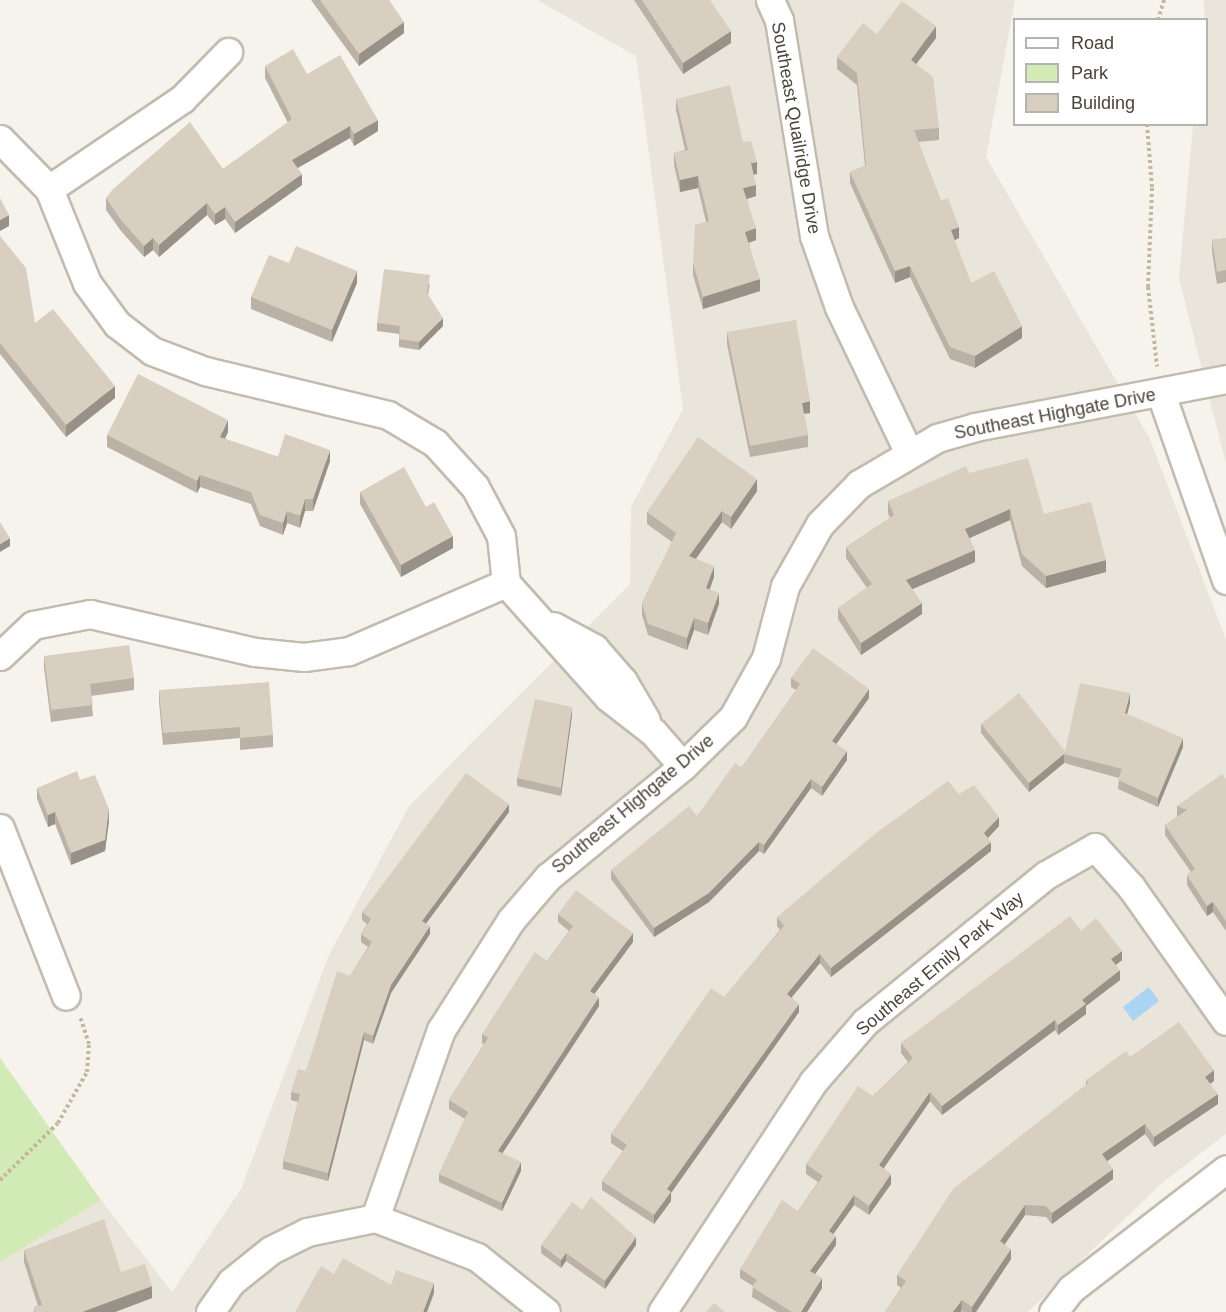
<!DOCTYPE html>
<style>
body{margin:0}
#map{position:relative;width:1226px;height:1312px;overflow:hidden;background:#f6f3ec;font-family:Helvetica,sans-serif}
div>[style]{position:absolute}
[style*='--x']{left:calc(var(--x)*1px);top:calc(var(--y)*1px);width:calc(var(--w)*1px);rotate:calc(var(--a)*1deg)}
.residential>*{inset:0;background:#eae5da}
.green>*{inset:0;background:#d2eab5}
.water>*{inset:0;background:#a9d4f2}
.path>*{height:4px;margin-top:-2px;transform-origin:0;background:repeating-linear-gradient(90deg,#c4b79f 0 3px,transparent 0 6px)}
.roads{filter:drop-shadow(2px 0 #c2bbae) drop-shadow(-2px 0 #c2bbae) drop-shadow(0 2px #c2bbae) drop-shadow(0 -2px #c2bbae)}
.minor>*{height:27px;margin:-13.5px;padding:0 13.5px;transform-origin:13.5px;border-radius:13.5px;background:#fff}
.wall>*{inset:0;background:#bab2a6}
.shaded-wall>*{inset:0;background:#979187}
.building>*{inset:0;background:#d8cfc1}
span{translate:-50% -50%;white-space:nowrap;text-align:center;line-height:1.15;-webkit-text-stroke:4.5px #fff;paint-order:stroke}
.street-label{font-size:18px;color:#4b4439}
.legend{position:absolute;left:1013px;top:18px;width:195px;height:108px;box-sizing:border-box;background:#fff;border:2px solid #b7b4b0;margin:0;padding:8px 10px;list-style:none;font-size:18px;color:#4b4439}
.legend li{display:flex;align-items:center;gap:12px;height:30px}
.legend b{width:30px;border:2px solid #b7b4b0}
</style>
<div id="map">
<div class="residential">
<div style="clip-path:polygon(537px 0,1015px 0,986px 157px,1150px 439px,1226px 640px,1226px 1134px,1162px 1183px,1028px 1312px,0 1312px,0 1262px,101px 1200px,172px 1292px,241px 1189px,329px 955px,409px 806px,630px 584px,631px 507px,683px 409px,636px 56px)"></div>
<div style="clip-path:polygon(1204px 0,1226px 0,1226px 464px,1179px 278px,1193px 125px,1206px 124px)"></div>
</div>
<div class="green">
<div style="clip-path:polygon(0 1058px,101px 1200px,0 1262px)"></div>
</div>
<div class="water">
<div style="clip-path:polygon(1149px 987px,1159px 1001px,1133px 1021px,1123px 1007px)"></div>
</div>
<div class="path">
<div style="--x:1158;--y:20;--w:21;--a:-73"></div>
<div style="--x:1147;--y:124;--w:64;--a:85.5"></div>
<div style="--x:1152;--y:188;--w:99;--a:92.3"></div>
<div style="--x:1148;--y:287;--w:80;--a:83.5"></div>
<div style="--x:0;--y:1180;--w:81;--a:-44.5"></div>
<div style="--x:58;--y:1123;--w:59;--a:-60.4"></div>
<div style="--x:87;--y:1072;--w:28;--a:-86"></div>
<div style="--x:89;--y:1044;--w:28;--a:-108"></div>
</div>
<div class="roads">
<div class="minor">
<div style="--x:770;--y:0;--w:22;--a:66"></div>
<div style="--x:779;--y:20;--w:219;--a:80.8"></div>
<div style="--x:814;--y:236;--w:75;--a:70.6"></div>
<div style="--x:839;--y:307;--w:162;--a:64.4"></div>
<div style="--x:0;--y:139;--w:70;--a:45.6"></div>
<div style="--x:49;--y:189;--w:101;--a:68"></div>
<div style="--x:87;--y:283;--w:51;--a:53.8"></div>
<div style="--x:117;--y:324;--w:44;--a:37.6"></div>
<div style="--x:152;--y:351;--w:57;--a:20.7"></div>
<div style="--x:205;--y:371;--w:188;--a:13.5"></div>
<div style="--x:388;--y:415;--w:55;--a:30.8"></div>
<div style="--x:435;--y:443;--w:59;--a:47.7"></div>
<div style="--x:475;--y:487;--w:55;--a:62"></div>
<div style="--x:501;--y:536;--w:47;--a:83.9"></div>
<div style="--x:506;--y:583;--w:153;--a:48.2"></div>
<div style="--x:608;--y:697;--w:57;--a:37.9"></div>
<div style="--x:653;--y:732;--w:45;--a:48.6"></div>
<div style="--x:49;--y:189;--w:161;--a:-34.1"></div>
<div style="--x:182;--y:99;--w:66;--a:-45.6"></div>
<div style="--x:1161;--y:394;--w:197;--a:70.7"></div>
<div style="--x:553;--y:626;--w:47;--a:28.2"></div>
<div style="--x:594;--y:648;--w:44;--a:48.7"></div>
<div style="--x:623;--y:681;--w:45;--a:59.5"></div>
<div style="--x:0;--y:656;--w:45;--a:-43.2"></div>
<div style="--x:33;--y:625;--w:58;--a:-10.9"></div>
<div style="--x:90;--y:614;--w:169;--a:13"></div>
<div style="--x:255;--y:652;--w:49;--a:5.8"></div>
<div style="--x:304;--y:657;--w:45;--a:-7.6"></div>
<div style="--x:349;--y:651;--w:171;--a:-23.4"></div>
<div style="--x:0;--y:828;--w:180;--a:68.6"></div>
<div style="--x:375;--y:1218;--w:199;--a:-70.7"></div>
<div style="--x:441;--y:1030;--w:130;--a:-57.5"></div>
<div style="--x:511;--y:920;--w:57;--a:-49.3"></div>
<div style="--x:548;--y:877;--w:175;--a:-39.4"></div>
<div style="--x:683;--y:766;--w:70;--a:-44.4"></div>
<div style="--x:733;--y:717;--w:68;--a:-60.8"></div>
<div style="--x:766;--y:658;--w:74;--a:-75.2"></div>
<div style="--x:785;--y:586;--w:71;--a:-60.6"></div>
<div style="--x:820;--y:524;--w:56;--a:-45.7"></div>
<div style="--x:859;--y:484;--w:91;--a:-30.5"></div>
<div style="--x:937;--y:438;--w:40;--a:-16"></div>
<div style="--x:975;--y:427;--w:256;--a:-10.8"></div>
<div style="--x:210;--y:1312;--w:37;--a:-55"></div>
<div style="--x:231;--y:1282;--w:51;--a:-38.7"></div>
<div style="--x:271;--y:1250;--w:40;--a:-26.6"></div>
<div style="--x:307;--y:1232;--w:69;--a:-11.6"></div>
<div style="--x:375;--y:1218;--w:109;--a:20.9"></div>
<div style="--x:477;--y:1257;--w:88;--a:38.6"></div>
<div style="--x:662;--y:1312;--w:275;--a:-56.7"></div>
<div style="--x:813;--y:1082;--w:79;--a:-49.1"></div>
<div style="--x:865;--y:1022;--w:233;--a:-39.1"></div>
<div style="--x:1046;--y:875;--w:56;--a:-29.7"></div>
<div style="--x:1095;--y:847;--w:54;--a:48"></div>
<div style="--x:1131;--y:887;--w:164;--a:54.7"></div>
<div style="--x:1053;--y:1312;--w:29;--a:-52"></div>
<div style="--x:1071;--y:1289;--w:196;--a:-37.7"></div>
</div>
</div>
<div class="wall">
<div style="clip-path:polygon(311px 0,389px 0,404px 33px,359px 66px)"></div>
<div style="clip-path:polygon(634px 0,710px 0,731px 43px,683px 74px)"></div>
<div style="clip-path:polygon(877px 34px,936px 38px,916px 64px,939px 128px,939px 140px,918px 142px,941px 201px,959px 238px,954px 240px,971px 283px,1022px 338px,975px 368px,950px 359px,910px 277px,895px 283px,850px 183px,850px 172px,865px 166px,857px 85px,837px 69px,837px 57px)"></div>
<div style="clip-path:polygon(265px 66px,307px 74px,378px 131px,354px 146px,350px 138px,298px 168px,302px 185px,235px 233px,225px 219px,215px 225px,207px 215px,159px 257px,153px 250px,144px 257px,121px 231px,106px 210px,106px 198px,223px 169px,288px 123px,265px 78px)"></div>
<div style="clip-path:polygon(676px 99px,743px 142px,757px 174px,753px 175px,756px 196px,747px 199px,756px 240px,749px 243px,760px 291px,703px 309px,693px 275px,693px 263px,706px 222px,698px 188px,680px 192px,674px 165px,674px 153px,685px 150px,676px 110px)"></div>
<div style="clip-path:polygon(0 236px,35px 323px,115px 398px,66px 437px,0 354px)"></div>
<div style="clip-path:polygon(1226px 238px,1226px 282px,1217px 284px,1212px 252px,1212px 240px)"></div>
<div style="clip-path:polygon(289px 263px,357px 283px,332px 342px,251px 309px,251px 297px)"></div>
<div style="clip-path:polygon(430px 283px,428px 295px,443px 326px,419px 350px,399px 347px,399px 334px,377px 331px,377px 323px)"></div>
<div style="clip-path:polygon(727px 332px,810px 413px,804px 414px,808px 435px,808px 447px,750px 457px,727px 344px)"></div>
<div style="clip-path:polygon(228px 432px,225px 439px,278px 457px,330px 461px,313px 511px,305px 511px,300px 528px,287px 523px,283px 535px,260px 526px,251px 504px,200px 487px,197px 493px,107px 447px,107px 435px)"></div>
<div style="clip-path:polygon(969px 473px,1044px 514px,1106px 572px,1046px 588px,1022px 566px,1010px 520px,970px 538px,975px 562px,912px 589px,922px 614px,861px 655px,838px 619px,838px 608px,867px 588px,846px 558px,846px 547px,890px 518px,888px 513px,888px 501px)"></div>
<div style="clip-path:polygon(757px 491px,731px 529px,722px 522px,696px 559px,714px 577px,710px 589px,719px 604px,708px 635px,694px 630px,687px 650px,648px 635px,642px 615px,642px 603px,672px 542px,647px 524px,647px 512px)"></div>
<div style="clip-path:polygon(360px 492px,426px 507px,453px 548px,401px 577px,360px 504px)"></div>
<div style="clip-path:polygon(44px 656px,134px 678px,134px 690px,91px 696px,93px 716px,51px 722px,44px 668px)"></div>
<div style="clip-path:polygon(791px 678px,869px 698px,836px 744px,847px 760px,822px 796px,811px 788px,764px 854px,759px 851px,709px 902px,654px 937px,611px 879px,611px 870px,697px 816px,742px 767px,796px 690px,791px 687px)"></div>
<div style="clip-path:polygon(159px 690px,273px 735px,273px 747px,240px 750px,240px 738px,163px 745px,159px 702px)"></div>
<div style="clip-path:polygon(1130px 703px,1127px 714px,1183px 747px,1158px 807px,1118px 789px,1119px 778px,1064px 763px,1029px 792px,981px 733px,981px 724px,1065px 751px)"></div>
<div style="clip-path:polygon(572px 715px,561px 796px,517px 786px,517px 778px)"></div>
<div style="clip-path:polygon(1226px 779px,1226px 931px,1213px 912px,1207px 916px,1187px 885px,1187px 875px,1191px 872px,1165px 835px,1165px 825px,1178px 816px,1177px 816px,1177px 806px)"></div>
<div style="clip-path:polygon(80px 780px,109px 821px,105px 851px,71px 865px,55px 824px,48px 827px,37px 799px,37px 788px)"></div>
<div style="clip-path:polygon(959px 794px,999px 826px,988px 838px,991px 851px,831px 977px,820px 963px,792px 997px,799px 1012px,671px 1193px,671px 1201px,654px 1224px,602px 1190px,602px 1181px,623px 1151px,611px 1143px,611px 1134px,780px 930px,777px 926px,777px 917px)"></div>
<div style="clip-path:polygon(509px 812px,426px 923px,430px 934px,391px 993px,373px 1044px,364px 1040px,328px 1181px,283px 1169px,283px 1161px,298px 1102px,291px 1100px,291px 1092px,306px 1071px,350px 976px,368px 947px,361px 942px,361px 934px,367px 924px,362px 920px,362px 912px)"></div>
<div style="clip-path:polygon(558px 914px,633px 942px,594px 994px,599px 1006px,502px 1153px,521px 1171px,502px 1211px,439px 1182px,439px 1174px,465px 1119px,449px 1109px,449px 1100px,484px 1044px,482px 1043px,482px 1034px,547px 961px,569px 931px,558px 922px)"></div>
<div style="clip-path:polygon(1081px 931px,1122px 960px,1116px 965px,1120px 980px,1086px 1006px,1086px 1014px,1058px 1035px,1055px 1030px,942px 1115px,930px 1101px,883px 1169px,891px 1184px,869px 1215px,854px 1205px,833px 1234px,836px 1245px,815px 1274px,822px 1288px,807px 1312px,777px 1312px,752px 1297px,753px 1286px,740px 1278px,740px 1269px,798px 1211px,818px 1182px,806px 1174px,806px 1164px,873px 1096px,908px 1062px,901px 1053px,901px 1043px)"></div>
<div style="clip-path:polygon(1130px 1057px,1214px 1081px,1210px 1084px,1218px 1104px,1154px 1147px,1145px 1134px,1107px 1161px,1113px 1179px,1052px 1224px,1046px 1217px,1025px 1215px,1005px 1244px,1011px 1259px,976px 1312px,963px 1312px,962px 1311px,961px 1312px,885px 1312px,901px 1288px,897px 1285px,897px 1275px,1086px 1085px,1086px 1080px)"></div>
<div style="clip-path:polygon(541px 1245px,636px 1245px,605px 1289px,566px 1261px,561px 1268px,541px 1253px)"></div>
<div style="clip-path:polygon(24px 1250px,121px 1272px,152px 1298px,115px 1312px,34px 1312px,34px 1307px,38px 1306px,24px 1262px)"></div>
</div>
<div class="shaded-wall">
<div style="clip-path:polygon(404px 22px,404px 33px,359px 66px,359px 54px)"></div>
<div style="clip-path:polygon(936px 26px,936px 38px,911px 71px,911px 60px)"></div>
<div style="clip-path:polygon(731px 31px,731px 43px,683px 74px,683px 63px)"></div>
<div style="clip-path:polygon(378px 120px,378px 131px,354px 146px,354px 134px)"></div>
<div style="clip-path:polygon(350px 126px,350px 138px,292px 171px,292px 160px)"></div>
<div style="clip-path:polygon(757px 162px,757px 174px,751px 175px,751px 163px)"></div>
<div style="clip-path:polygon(302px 174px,302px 185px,235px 233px,235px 222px)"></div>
<div style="clip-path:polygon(698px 176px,698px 188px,680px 192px,680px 180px)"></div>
<div style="clip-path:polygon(756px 185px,756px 196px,743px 200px,743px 188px)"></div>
<div style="clip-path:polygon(207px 203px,207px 215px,159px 257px,159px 245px)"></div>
<div style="clip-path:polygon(225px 207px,225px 219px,215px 225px,215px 214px)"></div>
<div style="clip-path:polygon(9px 215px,9px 226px,0 231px,0 220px)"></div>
<div style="clip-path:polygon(959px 227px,959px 238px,951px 242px,951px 230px)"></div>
<div style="clip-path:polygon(756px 228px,756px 240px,745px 244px,745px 232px)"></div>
<div style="clip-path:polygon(153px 238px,153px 250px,144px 257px,144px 246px)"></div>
<div style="clip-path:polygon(910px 266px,910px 277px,895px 283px,895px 271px)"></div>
<div style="clip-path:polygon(357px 271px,357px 283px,332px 342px,332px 330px)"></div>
<div style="clip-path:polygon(760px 279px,760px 291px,703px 309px,703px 297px)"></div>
<div style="clip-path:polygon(443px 318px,443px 326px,419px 350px,419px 342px)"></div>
<div style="clip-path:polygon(1022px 326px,1022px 338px,975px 368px,975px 356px)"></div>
<div style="clip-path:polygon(115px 386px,115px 398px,66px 437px,66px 425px)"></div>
<div style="clip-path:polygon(810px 401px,810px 413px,802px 414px,802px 403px)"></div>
<div style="clip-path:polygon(228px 420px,228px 432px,220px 449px,220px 437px)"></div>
<div style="clip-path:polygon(330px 450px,330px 461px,313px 511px,313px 499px)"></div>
<div style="clip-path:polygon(200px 475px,200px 487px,197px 493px,197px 481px)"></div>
<div style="clip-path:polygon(757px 479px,757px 491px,731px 529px,731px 517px)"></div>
<div style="clip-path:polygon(305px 499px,305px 511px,300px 528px,300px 516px)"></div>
<div style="clip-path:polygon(1010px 509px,1010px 520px,965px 540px,965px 529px)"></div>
<div style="clip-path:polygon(287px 511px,287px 523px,283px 535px,283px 523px)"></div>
<div style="clip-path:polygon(722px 511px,722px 522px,689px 568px,689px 556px)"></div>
<div style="clip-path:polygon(453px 536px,453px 548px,401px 577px,401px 565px)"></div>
<div style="clip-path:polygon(10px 538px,10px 546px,0 552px,0 544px)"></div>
<div style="clip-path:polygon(975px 550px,975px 562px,906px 592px,906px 580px)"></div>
<div style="clip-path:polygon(1106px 560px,1106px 572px,1046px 588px,1046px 576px)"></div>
<div style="clip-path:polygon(714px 566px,714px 577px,706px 599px,706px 588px)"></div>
<div style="clip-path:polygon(719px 593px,719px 604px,708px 635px,708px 623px)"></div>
<div style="clip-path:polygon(922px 603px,922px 614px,861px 655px,861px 643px)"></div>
<div style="clip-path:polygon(694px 618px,694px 630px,687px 650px,687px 638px)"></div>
<div style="clip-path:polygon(869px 689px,869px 698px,832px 750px,832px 741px)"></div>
<div style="clip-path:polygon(1130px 693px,1130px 703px,1125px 722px,1125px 713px)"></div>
<div style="clip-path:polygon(572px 707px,572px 715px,561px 796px,561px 788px)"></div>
<div style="clip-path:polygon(1183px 738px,1183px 747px,1158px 807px,1158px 798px)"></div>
<div style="clip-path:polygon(847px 751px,847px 760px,822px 796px,822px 787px)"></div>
<div style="clip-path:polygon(1064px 754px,1064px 763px,1029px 792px,1029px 783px)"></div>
<div style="clip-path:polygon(811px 779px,811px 788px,764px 854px,764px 845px)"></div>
<div style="clip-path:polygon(509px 804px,509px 812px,422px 929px,422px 921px)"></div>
<div style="clip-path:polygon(109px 809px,109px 821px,105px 851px,71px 865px,71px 853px)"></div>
<div style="clip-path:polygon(55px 812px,55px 824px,48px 827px,48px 815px)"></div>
<div style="clip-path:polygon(999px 817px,999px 826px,984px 842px,984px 833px)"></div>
<div style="clip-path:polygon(759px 842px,759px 851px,709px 902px,654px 937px,654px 928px)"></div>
<div style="clip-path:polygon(991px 842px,991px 851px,831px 977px,831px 968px)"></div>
<div style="clip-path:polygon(1213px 902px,1213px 912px,1207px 916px,1207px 906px)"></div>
<div style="clip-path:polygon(430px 926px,430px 934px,391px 993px,373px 1044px,373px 1036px,391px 985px)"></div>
<div style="clip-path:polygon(633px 933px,633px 942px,590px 1000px,590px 991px)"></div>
<div style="clip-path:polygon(1122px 951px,1122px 960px,1111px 969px,1111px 959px)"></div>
<div style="clip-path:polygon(820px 954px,820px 963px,787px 1003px,787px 994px)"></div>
<div style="clip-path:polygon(1120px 970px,1120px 980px,1086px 1006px,1086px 1014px,1058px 1035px,1058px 1025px,1082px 1000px)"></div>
<div style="clip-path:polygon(599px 997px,599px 1006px,498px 1160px,498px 1151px)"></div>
<div style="clip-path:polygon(799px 1004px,799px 1012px,671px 1193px,671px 1201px,654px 1224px,654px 1215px,667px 1189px)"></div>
<div style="clip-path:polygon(1055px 1020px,1055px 1030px,942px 1115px,942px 1106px)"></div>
<div style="clip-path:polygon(364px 1032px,364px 1040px,328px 1181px,328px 1173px)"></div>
<div style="clip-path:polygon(1214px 1070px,1214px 1081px,1205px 1087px,1205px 1077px)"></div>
<div style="clip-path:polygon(930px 1092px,930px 1101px,879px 1175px,879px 1165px)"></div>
<div style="clip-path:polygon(1218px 1094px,1218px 1104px,1154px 1147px,1154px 1137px)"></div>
<div style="clip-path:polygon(1145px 1124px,1145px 1134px,1102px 1165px,1102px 1154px)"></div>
<div style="clip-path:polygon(521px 1162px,521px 1171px,502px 1211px,502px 1203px)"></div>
<div style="clip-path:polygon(1113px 1169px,1113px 1179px,1052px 1224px,1052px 1213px)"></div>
<div style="clip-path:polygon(891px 1174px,891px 1184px,869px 1215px,869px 1206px)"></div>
<div style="clip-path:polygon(854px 1195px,854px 1205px,829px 1240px,829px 1231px)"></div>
<div style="clip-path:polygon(1025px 1205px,1025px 1215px,1000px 1251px,1000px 1241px)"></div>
<div style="clip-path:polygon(836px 1236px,836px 1245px,810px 1281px,810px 1271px)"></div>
<div style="clip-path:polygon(636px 1237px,636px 1245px,605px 1289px,605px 1281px)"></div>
<div style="clip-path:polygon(1011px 1249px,1011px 1259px,976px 1312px,972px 1312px,972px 1307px)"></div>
<div style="clip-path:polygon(566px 1253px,566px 1261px,561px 1268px,561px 1260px)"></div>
<div style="clip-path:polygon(822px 1278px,822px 1288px,807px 1312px,801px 1312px)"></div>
<div style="clip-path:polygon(434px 1283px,434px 1293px,427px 1312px,423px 1312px)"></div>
<div style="clip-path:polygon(152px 1286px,152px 1298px,115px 1312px,82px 1312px)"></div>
<div style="clip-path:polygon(962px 1300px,961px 1312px,953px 1312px)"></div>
</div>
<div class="building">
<div style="clip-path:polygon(320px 0,389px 0,404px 22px,359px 54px)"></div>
<div style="clip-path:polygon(642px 0,710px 0,731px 31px,683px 63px)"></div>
<div style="clip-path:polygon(902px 1px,936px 26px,911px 60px,933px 77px,939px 128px,914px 130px,941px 201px,948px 198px,959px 227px,951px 230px,971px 283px,994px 271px,1022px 326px,975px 356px,950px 347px,910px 266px,895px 271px,850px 172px,866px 165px,857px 73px,837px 57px,863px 23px,877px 34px)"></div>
<div style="clip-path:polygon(293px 49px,307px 74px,340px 55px,378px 120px,354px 134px,350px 126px,292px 160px,302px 174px,235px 222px,225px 207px,215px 214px,207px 203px,159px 245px,153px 238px,144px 246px,121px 220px,106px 198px,113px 189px,190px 122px,223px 169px,292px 119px,265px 66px)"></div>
<div style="clip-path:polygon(730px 85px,743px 142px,751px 141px,757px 162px,751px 163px,756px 185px,743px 188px,756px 228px,745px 232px,760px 279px,703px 297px,693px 263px,695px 225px,709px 221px,698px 176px,680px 180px,674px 153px,688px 150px,676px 99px)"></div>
<div style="clip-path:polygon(0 198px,9px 215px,0 220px)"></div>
<div style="clip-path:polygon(0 236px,26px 268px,35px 323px,53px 309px,115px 386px,66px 425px,0 343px)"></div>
<div style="clip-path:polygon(1226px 238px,1226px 270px,1217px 272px,1212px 240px)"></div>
<div style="clip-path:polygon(296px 246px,357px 271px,332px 330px,251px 297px,269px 255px,289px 263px)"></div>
<div style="clip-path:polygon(384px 269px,430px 275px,427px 293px,443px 318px,419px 342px,399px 339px,400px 326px,377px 323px)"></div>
<div style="clip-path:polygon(796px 320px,810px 401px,802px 403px,808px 435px,750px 446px,727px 332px)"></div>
<div style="clip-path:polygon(138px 374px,228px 420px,220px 437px,278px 457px,285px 434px,330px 450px,313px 499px,305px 499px,300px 516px,287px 511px,283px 523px,260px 515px,251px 492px,200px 475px,197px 481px,107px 435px)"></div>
<div style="clip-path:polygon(698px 437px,757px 479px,731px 517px,722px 511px,689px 556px,714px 566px,706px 588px,719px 593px,708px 623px,694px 618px,687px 638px,648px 624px,642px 603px,676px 533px,647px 512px)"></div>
<div style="clip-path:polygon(1028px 458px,1044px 514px,1091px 502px,1106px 560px,1046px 576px,1022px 554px,1010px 509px,965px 529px,975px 550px,906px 580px,922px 603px,861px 643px,838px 608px,872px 584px,846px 547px,894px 515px,888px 501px,966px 466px,969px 473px)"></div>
<div style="clip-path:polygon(404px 467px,426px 507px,434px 502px,453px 536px,401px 565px,360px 492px)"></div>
<div style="clip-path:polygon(0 522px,10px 538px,0 544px)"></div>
<div style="clip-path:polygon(129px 645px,134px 678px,90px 684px,93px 705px,51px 710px,44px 656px)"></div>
<div style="clip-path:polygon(813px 648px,869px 689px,832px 741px,847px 751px,822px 787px,811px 779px,764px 845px,759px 842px,709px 893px,654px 928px,611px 870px,689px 806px,697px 816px,735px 763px,742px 767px,800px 684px,791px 678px)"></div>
<div style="clip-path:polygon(269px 682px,273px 735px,240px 738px,240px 727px,163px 733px,159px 690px)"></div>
<div style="clip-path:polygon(1080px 683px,1130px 693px,1125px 713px,1183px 738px,1158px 798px,1118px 780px,1122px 769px,1064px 754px,1029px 783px,981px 724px,1019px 693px,1065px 751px)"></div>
<div style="clip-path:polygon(535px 699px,572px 707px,561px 788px,517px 778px)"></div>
<div style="clip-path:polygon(77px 771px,80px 780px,95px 775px,109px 809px,105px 840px,71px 853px,55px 812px,48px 815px,37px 788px)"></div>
<div style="clip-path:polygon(466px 773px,509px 804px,422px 921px,430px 926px,391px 985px,373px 1036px,364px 1032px,328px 1173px,283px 1161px,300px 1094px,291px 1092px,298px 1069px,306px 1071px,337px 971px,350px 976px,372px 942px,361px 934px,371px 919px,362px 912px)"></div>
<div style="clip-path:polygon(1222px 774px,1226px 779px,1226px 921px,1213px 902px,1207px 906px,1187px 875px,1195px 869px,1165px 825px,1187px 810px,1177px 806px)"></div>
<div style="clip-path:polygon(948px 781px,959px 794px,974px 785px,999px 817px,984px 833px,991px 842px,831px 968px,820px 954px,787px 994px,799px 1004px,667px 1189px,671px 1192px,654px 1215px,602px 1181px,627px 1145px,611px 1134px,711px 988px,724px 997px,784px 926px,777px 917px,876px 833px)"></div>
<div style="clip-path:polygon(576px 890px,633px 933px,590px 991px,599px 997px,498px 1151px,521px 1162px,502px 1203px,439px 1174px,468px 1112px,449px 1100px,488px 1038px,482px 1034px,535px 952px,547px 961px,573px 926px,558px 914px)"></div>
<div style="clip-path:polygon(1070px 916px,1081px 931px,1096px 918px,1122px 951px,1111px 959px,1120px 970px,1082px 1000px,1086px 1004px,1058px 1025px,1055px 1020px,942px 1106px,930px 1092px,879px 1165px,891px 1174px,869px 1206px,854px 1195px,829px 1231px,836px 1236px,810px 1271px,822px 1278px,801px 1312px,792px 1312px,752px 1287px,757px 1280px,740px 1269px,782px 1200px,798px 1211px,823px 1176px,806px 1164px,858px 1086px,873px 1096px,913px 1058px,901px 1043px)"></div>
<div style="clip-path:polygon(1179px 1022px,1214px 1070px,1205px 1077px,1218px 1094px,1154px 1137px,1145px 1124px,1102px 1154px,1113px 1169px,1052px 1213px,1046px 1206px,1025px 1205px,1000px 1241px,1011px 1249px,972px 1307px,962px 1300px,953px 1312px,885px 1312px,906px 1281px,897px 1275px,953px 1189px,1088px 1083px,1086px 1080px,1126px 1051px,1130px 1057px)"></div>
<div style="clip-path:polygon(591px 1197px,636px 1237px,605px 1281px,566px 1253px,561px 1260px,541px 1245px,572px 1202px,582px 1210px)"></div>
<div style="clip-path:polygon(104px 1219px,121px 1272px,145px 1264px,152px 1286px,82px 1312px,35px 1312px,34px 1307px,42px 1305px,24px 1250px)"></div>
<div style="clip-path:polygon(343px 1258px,391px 1285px,396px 1270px,434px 1283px,423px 1312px,295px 1312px,321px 1266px,334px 1274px)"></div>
<div style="clip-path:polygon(714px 1303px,725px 1312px,706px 1312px)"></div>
</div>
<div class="street-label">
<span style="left:796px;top:128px;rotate:80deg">Southeast Quailridge Drive</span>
<span style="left:1055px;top:414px;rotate:-11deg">Southeast Highgate Drive</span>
<span style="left:633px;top:804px;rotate:-40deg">Southeast Highgate Drive</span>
<span style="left:940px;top:964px;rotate:-40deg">Southeast Emily Park Way</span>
</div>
<ul class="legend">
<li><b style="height:8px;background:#fff"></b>Road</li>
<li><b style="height:16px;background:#d2eab5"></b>Park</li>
<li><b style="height:16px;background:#d8cfc1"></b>Building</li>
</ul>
</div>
